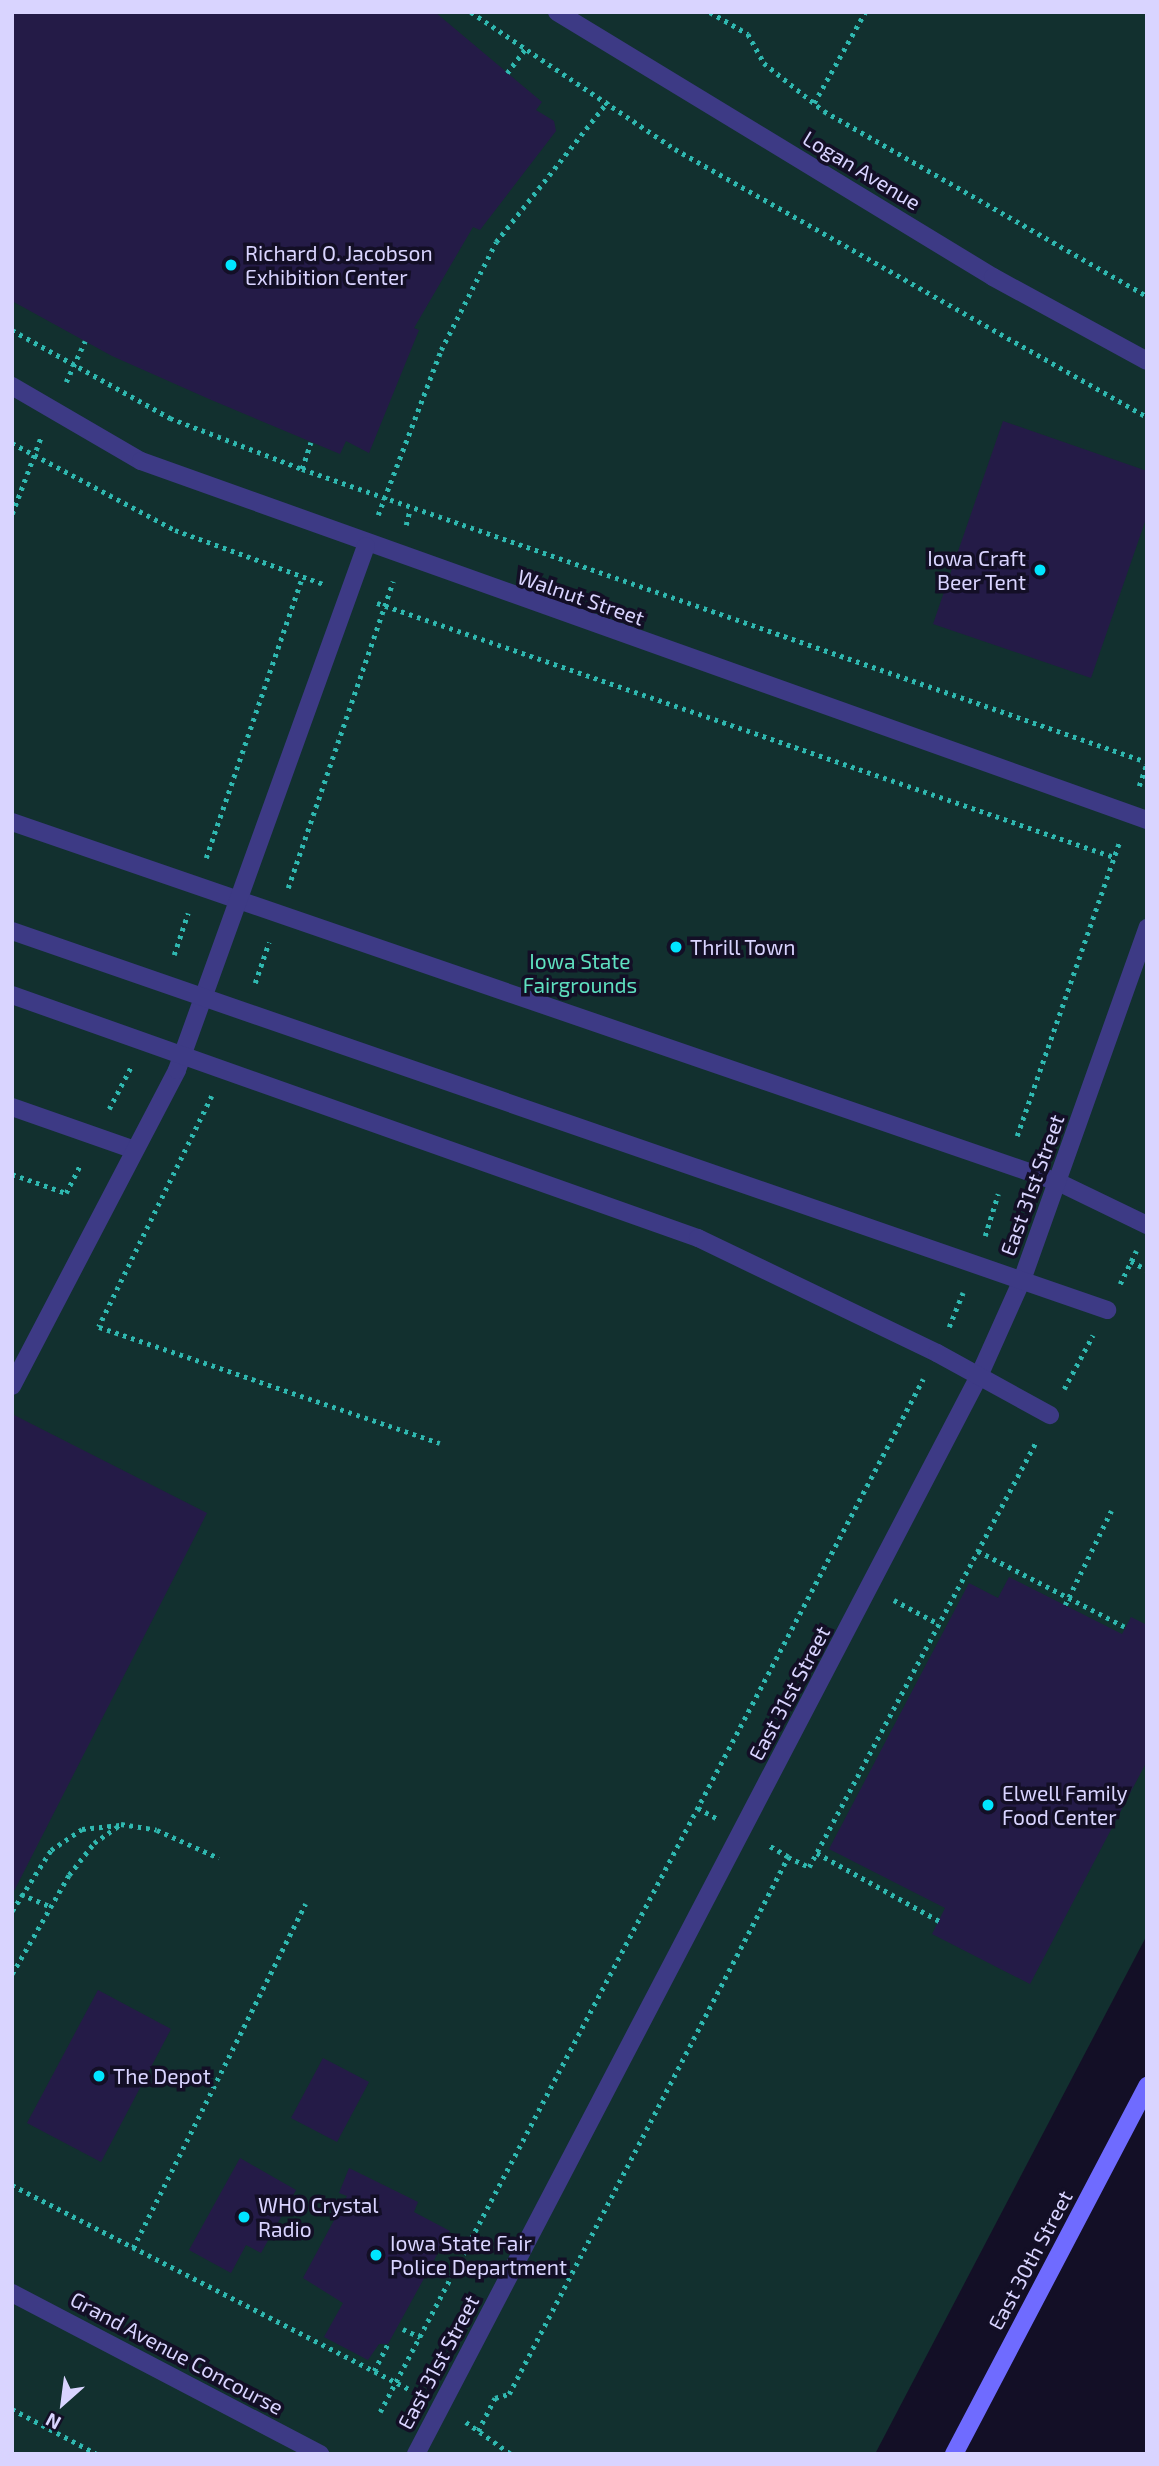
<!DOCTYPE html>
<style>
body{margin:0}
#map{position:relative;width:1159px;height:2466px;overflow:hidden;background:#130f26;font-family:"Exo 2",sans-serif}
div>[style]{position:absolute}
[style*='--x']{left:calc(var(--x)*1px);top:calc(var(--y)*1px);width:calc(var(--w)*1px);rotate:calc(var(--a)*1deg)}
.green>*{inset:0;background:#12302f}
.building>*{inset:0;background:#241b47}
.path>*{height:4.5px;margin-top:-2.25px;transform-origin:0;background:repeating-linear-gradient(90deg,#2fb8b0 0 3.5px,transparent 0 8.5px)}
.lane>*{height:18px;margin:-9px;padding:0 9px;transform-origin:9px;border-radius:9px;background:#3d3a85}
.street>*{height:18px;margin:-9px;padding:0 9px;transform-origin:9px;border-radius:9px;background:#3d3a85}
.secondary>*{height:18px;margin:-9px;padding:0 9px;transform-origin:9px;border-radius:9px;background:#6f6bff}
.dots>*{width:19px;height:19px;translate:-50% -50%;box-sizing:border-box;border:4px solid #130f26;border-radius:50%}
span{translate:-50% -50%;white-space:nowrap;text-align:center;line-height:1.15;-webkit-text-stroke:7px #130f26;paint-order:stroke}
.street-label{font-size:21px;color:#d9d4ff}
.poi-label{font-size:21px;color:#d9d4ff}
.left{translate:0 -50%;text-align:left}
.right{translate:-100% -50%;text-align:right}
.park-label{font-size:21px;color:#5fe0c0}
.frame{position:absolute;inset:0;border:14px solid #d9d4ff;pointer-events:none}
.north{position:absolute;left:28px;top:2368px;width:70px;height:70px;-webkit-text-stroke:5px #130f26;paint-order:stroke;rotate:208deg;font-size:19px;font-weight:700;line-height:28px;text-align:center;color:#d9d4ff}
.north::after{content:'';display:block;margin:auto;width:24px;height:32px;background:#d9d4ff;clip-path:polygon(50% 0,100% 100%,50% 72%,0 100%)}
</style>
<div id="map">
<div class="green">
<div style="clip-path:polygon(12px 12px,1147px 12px,1147px 1935px,875px 2454px,12px 2454px)"></div>
</div>
<div class="building">
<div style="clip-path:polygon(12px 12px,435px 12px,542px 102px,536px 110px,554px 121px,556px 131px,480px 230px,473px 227px,414px 328px,419px 330px,369px 453px,346px 441px,340px 454px,209px 399px,112px 356px,12px 301px)"></div>
<div style="clip-path:polygon(1003px 421px,1147px 471px,1147px 516px,1091px 678px,933px 624px)"></div>
<div style="clip-path:polygon(12px 1414px,207px 1513px,12px 1895px)"></div>
<div style="clip-path:polygon(1009px 1577px,1122px 1634px,1131px 1617px,1147px 1625px,1147px 1761px,1030px 1984px,932px 1934px,945px 1908px,829px 1849px,969px 1583px,998px 1598px)"></div>
<div style="clip-path:polygon(98px 1990px,171px 2029px,101px 2162px,27px 2123px)"></div>
<div style="clip-path:polygon(323px 2058px,369px 2082px,337px 2142px,291px 2118px)"></div>
<div style="clip-path:polygon(240px 2158px,296px 2190px,261px 2253px,246px 2245px,231px 2273px,189px 2250px)"></div>
<div style="clip-path:polygon(349px 2168px,418px 2202px,414px 2212px,450px 2231px,388px 2344px,379px 2344px,368px 2360px,324px 2337px,343px 2303px,303px 2278px,347px 2196px,339px 2193px)"></div>
</div>
<div class="path">
<div style="--x:471;--y:12;--w:246;--a:33.9"></div>
<div style="--x:675;--y:149;--w:543;--a:29.59"></div>
<div style="--x:710;--y:12;--w:44;--a:30.1"></div>
<div style="--x:748;--y:34;--w:33;--a:61"></div>
<div style="--x:764;--y:63;--w:77;--a:38.7"></div>
<div style="--x:824;--y:111;--w:372;--a:29.8"></div>
<div style="--x:507;--y:73;--w:31;--a:-53"></div>
<div style="--x:814;--y:103;--w:104;--a:-60.7"></div>
<div style="--x:12;--y:330;--w:181;--a:29.1"></div>
<div style="--x:170;--y:418;--w:142;--a:21.1"></div>
<div style="--x:302;--y:469;--w:894;--a:19.12"></div>
<div style="--x:66;--y:382;--w:45;--a:-65.1"></div>
<div style="--x:12;--y:443;--w:185;--a:28.1"></div>
<div style="--x:175;--y:530;--w:158;--a:20"></div>
<div style="--x:302;--y:469;--w:28;--a:-72"></div>
<div style="--x:12;--y:514;--w:82;--a:-69.4"></div>
<div style="--x:378;--y:515;--w:177;--a:-69.1"></div>
<div style="--x:441;--y:350;--w:121;--a:-63"></div>
<div style="--x:496;--y:242;--w:180;--a:-51.5"></div>
<div style="--x:406;--y:525;--w:16;--a:-76"></div>
<div style="--x:377;--y:603;--w:780;--a:19.02"></div>
<div style="--x:1139;--y:786;--w:24;--a:-71"></div>
<div style="--x:206;--y:858;--w:297;--a:-71.1"></div>
<div style="--x:288;--y:888;--w:324;--a:-71.1"></div>
<div style="--x:174;--y:955;--w:44;--a:-71.6"></div>
<div style="--x:255;--y:983;--w:43;--a:-71.1"></div>
<div style="--x:212;--y:1096;--w:257;--a:116.1"></div>
<div style="--x:99;--y:1327;--w:360;--a:18.8"></div>
<div style="--x:109;--y:1109;--w:47;--a:-62.4"></div>
<div style="--x:1017;--y:1136;--w:313;--a:-70.8"></div>
<div style="--x:12;--y:1174;--w:57;--a:19.4"></div>
<div style="--x:66;--y:1193;--w:33;--a:-63"></div>
<div style="--x:985;--y:1236;--w:44;--a:-72.8"></div>
<div style="--x:1131;--y:1261;--w:18;--a:29"></div>
<div style="--x:1120;--y:1284;--w:37;--a:-64"></div>
<div style="--x:949;--y:1327;--w:37;--a:-68"></div>
<div style="--x:1064;--y:1389;--w:61;--a:-61.8"></div>
<div style="--x:978;--y:1551;--w:165;--a:27.3"></div>
<div style="--x:894;--y:1600;--w:51;--a:28.1"></div>
<div style="--x:1065;--y:1605;--w:105;--a:-63.9"></div>
<div style="--x:698;--y:1808;--w:21;--a:29"></div>
<div style="--x:817;--y:1853;--w:140;--a:29.1"></div>
<div style="--x:788;--y:1857;--w:23;--a:25"></div>
<div style="--x:809;--y:1867;--w:484;--a:-61.9"></div>
<div style="--x:21;--y:1894;--w:33;--a:23"></div>
<div style="--x:12;--y:1911;--w:72;--a:-57.4"></div>
<div style="--x:51;--y:1850;--w:37;--a:-34"></div>
<div style="--x:82;--y:1829;--w:38;--a:-6"></div>
<div style="--x:12;--y:1974;--w:114;--a:-60.1"></div>
<div style="--x:69;--y:1875;--w:41;--a:-52"></div>
<div style="--x:94;--y:1843;--w:33;--a:-35"></div>
<div style="--x:121;--y:1824;--w:36;--a:9"></div>
<div style="--x:157;--y:1830;--w:68;--a:24.3"></div>
<div style="--x:12;--y:2185;--w:454;--a:27.2"></div>
<div style="--x:133;--y:2248;--w:385;--a:-63.4"></div>
<div style="--x:435;--y:2267;--w:19;--a:28"></div>
<div style="--x:403;--y:2329;--w:19;--a:25"></div>
<div style="--x:374;--y:2371;--w:30;--a:-63"></div>
<div style="--x:12;--y:2409;--w:96;--a:27.9"></div>
<div style="--x:380;--y:2412;--w:1167;--a:-62.27"></div>
<div style="--x:466;--y:2422;--w:55;--a:35.4"></div>
<div style="--x:478;--y:2431;--w:37;--a:-63"></div>
<div style="--x:495;--y:2398;--w:15;--a:-16"></div>
<div style="--x:509;--y:2394;--w:605;--a:-62.55"></div>
<div style="--x:788;--y:1857;--w:24;--a:-150"></div>
</div>
<div class="lane">
<div style="--x:557;--y:12;--w:510;--a:31.29"></div>
<div style="--x:993;--y:277;--w:175;--a:28.6"></div>
<div style="--x:12;--y:386;--w:149;--a:30.2"></div>
<div style="--x:141;--y:461;--w:1068;--a:19.64"></div>
<div style="--x:12;--y:822;--w:1106;--a:18.99"></div>
<div style="--x:1058;--y:1182;--w:99;--a:25.8"></div>
<div style="--x:12;--y:1107;--w:130;--a:19.3"></div>
<div style="--x:12;--y:1386;--w:356;--a:-62.4"></div>
<div style="--x:177;--y:1070;--w:557;--a:-70.17"></div>
<div style="--x:12;--y:2293;--w:348;--a:27.6"></div>
<div style="--x:416;--y:2454;--w:1216;--a:-62.42"></div>
<div style="--x:979;--y:1376;--w:105;--a:-65.9"></div>
<div style="--x:1022;--y:1280;--w:374;--a:-70.4"></div>
</div>
<div class="street">
<div style="--x:12;--y:931;--w:1159;--a:19.09"></div>
<div style="--x:12;--y:995;--w:728;--a:19.51"></div>
<div style="--x:698;--y:1238;--w:265;--a:25.7"></div>
<div style="--x:937;--y:1353;--w:129;--a:28.8"></div>
</div>
<div class="secondary">
<div style="--x:954;--y:2454;--w:416;--a:-62.3"></div>
</div>
<div class="dots">
<div style="left:231px;top:265px;background:#00e5ff"></div>
<div style="left:1040px;top:570px;background:#00e5ff"></div>
<div style="left:676px;top:947px;background:#00e5ff"></div>
<div style="left:988px;top:1805px;background:#00e5ff"></div>
<div style="left:99px;top:2076px;background:#00e5ff"></div>
<div style="left:244px;top:2217px;background:#00e5ff"></div>
<div style="left:376px;top:2255px;background:#00e5ff"></div>
</div>
<div class="street-label">
<span style="left:862px;top:170px;rotate:31deg">Logan Avenue</span>
<span style="left:581px;top:597px;rotate:19deg">Walnut Street</span>
<span style="left:1032px;top:1185px;rotate:-70deg">East 31st Street</span>
<span style="left:789px;top:1693px;rotate:-62deg">East 31st Street</span>
<span style="left:1030px;top:2260px;rotate:-62deg">East 30th Street</span>
<span style="left:177px;top:2353px;rotate:28deg">Grand Avenue Concourse</span>
<span style="left:438px;top:2362px;rotate:-62deg">East 31st Street</span>
</div>
<div class="poi-label">
<span class="left" style="left:245px;top:265px">Richard O. Jacobson<br>Exhibition Center</span>
<span class="right" style="left:1026px;top:570px">Iowa Craft<br>Beer Tent</span>
<span class="left" style="left:690px;top:947px">Thrill Town</span>
<span class="left" style="left:1002px;top:1805px">Elwell Family<br>Food Center</span>
<span class="left" style="left:113px;top:2076px">The Depot</span>
<span class="left" style="left:258px;top:2217px">WHO Crystal<br>Radio</span>
<span class="left" style="left:390px;top:2255px">Iowa State Fair<br>Police Department</span>
</div>
<div class="park-label">
<span style="left:580px;top:973px">Iowa State<br>Fairgrounds</span>
</div>
<div class="frame"></div>
<div class="north">N</div>
</div>
